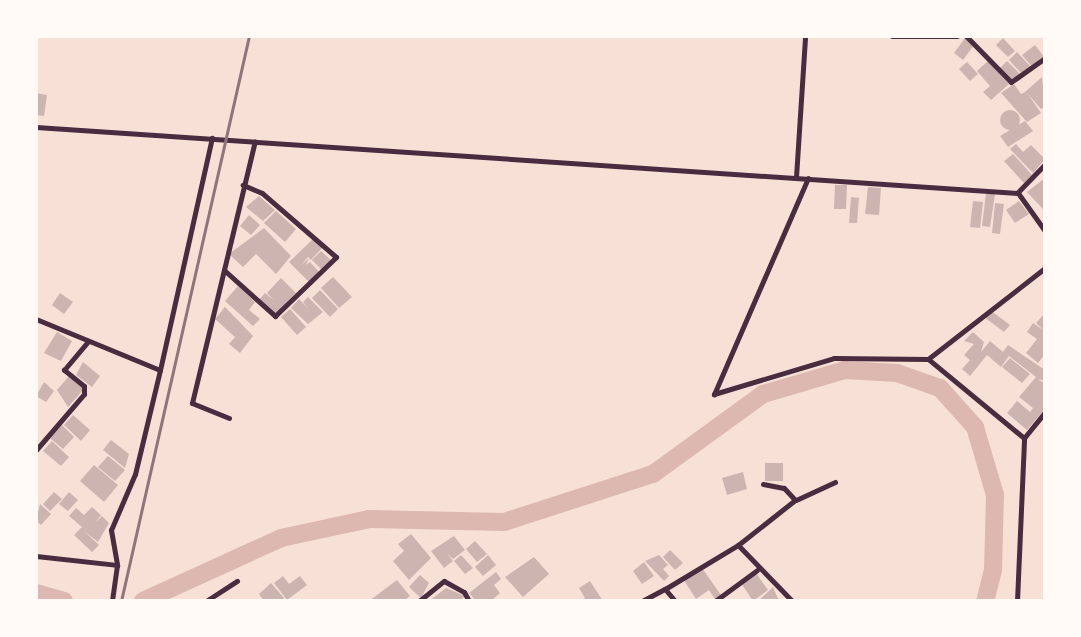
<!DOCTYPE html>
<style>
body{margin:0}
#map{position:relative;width:1081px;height:637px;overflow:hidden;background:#f7e1d7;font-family:"Public Sans",sans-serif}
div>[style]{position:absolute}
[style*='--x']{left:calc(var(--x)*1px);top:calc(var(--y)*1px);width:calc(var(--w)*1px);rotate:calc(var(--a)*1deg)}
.river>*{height:18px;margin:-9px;padding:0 9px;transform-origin:9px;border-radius:9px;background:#dcb8b0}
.building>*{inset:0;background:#ccb4b1}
.round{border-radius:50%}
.minor>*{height:5px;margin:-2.5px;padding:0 2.5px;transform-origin:2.5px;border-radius:2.5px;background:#4a2c40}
.rail>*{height:3px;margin:-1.5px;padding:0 1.5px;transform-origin:1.5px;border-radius:1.5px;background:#8f747c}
span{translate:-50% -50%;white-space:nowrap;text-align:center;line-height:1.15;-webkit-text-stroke:6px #fffaf5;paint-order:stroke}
.frame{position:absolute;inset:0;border:38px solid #fffaf5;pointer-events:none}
</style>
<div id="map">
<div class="river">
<div style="--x:36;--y:593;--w:29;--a:16"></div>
<div style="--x:143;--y:601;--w:152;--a:-24.5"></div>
<div style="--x:281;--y:538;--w:91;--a:-12.1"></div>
<div style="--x:370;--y:519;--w:134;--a:1.3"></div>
<div style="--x:504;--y:522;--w:157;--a:-17.9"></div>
<div style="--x:653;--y:474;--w:136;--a:-36"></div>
<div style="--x:763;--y:394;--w:85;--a:-16.3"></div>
<div style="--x:845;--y:370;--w:52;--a:3.3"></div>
<div style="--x:897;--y:373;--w:46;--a:19.2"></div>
<div style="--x:940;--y:388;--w:52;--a:48.1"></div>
<div style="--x:975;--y:427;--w:71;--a:73.6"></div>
<div style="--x:995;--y:495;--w:75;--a:91.5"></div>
<div style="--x:993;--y:570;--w:32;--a:104"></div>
</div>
<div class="building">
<div style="clip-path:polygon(965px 38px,974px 45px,963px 60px,954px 53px)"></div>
<div style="clip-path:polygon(1003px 38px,1015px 51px,1008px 57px,996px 45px)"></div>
<div style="clip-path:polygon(1035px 45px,1045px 58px,1033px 68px,1022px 55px)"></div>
<div style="clip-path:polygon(1017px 52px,1031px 67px,1023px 75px,1009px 60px)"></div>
<div style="clip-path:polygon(988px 61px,1009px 84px,991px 100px,983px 92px,990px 86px,977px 71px)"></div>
<div style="clip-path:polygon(1007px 61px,1020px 74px,1012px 82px,999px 69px)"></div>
<div style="clip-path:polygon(967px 62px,978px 74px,970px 81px,959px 69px)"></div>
<div style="clip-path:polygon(1042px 77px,1045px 106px,1041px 109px,1028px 94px,1041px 113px,1027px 122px,1001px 93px,1014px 84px,1021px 94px,1025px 92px)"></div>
<div style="clip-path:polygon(36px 93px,47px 95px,44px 116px,36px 115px)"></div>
<div class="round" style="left:1000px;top:110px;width:20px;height:20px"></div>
<div style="clip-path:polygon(1025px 121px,1033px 131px,1008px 147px,1000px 136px)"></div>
<div style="clip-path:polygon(1016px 144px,1023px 152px,1031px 145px,1045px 159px,1033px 173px,1010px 149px)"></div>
<div style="clip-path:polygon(1013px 154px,1032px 175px,1024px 183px,1004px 161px)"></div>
<div style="clip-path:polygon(1045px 178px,1045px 207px,1043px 209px,1027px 192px)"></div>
<div style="clip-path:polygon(835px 185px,847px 185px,846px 209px,834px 209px)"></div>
<div style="clip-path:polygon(868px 187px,881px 188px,879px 215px,865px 214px)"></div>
<div style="clip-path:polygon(986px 193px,995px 194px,990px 227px,982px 226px)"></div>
<div style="clip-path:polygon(259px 196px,275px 210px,263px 221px,246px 207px)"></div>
<div style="clip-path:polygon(851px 197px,859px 198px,857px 223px,849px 223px)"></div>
<div style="clip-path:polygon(973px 201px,983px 202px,980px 228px,970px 227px)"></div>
<div style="clip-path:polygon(1019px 201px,1029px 214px,1015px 223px,1006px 210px)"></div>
<div style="clip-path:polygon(995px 203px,1004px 204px,1000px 234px,992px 233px)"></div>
<div style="clip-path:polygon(276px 211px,296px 229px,285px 242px,264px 223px)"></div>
<div style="clip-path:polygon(249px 215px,260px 225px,251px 235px,240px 226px)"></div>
<div style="clip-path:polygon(264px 228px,291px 256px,276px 274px,256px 254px,243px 267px,229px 254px)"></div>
<div style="clip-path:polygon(313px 239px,322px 248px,311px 260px,308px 257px,300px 266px,309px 258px,306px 265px,310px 262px,320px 273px,310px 283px,289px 262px)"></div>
<div style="clip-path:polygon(321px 251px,332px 261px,323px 271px,312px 260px)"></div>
<div style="clip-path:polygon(333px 277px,352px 297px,339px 308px,321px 288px)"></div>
<div style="clip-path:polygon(281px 278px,296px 293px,274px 315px,258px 301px,265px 293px,274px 300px,267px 293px)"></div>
<div style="clip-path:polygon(238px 286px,255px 302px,249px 310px,260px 319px,253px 326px,225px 301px)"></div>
<div style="clip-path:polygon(320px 290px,338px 309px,330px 317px,312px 298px)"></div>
<div style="clip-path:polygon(60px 293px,73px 302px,64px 314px,52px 305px)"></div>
<div style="clip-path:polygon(308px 297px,323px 312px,308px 324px,291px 308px,299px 299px,309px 309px,303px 302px)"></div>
<div style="clip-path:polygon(225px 307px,253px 336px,240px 353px,229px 344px,235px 337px,215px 319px)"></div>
<div style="clip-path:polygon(290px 309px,306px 327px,297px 335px,281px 317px)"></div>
<div style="clip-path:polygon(990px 310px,1010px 325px,1004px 332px,984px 317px)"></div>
<div style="clip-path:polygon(1045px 313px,1045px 354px,1038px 363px,1026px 353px,1037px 339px,1027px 332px,1033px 323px,1043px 330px,1036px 323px)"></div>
<div style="clip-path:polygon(57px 332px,72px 341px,61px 361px,44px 353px)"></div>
<div style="clip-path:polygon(973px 332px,984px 342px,981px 352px,990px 341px,1003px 352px,1008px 345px,1045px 370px,1045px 381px,1038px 379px,1045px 384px,1045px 409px,1027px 430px,1007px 413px,1017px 401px,1030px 412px,1033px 408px,1019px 397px,1036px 377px,1009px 356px,1001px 367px,987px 355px,970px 376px,962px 369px,970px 360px,964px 355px,974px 344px,964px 341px)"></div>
<div style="clip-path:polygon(1010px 358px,1030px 374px,1022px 383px,1002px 367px)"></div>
<div style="clip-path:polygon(83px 362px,100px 376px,92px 387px,76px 375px)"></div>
<div style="clip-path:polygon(69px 376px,84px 389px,68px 407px,57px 390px)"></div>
<div style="clip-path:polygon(44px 382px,54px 391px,46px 402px,36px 396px)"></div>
<div style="clip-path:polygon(73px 415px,90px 430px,81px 441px,64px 425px)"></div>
<div style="clip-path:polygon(62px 425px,74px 437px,63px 449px,50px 438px)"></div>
<div style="clip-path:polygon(111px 440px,129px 454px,125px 468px,103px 450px)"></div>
<div style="clip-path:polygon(52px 441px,69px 457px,61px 466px,43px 451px)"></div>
<div style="clip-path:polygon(108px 456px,125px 470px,115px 481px,98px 467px)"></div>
<div style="clip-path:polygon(765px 463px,783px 463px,783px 481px,765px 481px)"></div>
<div style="clip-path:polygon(94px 465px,118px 485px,104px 502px,80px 481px)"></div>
<div style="clip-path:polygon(743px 472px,747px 489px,727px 495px,722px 478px)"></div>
<div style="clip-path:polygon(54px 492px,62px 499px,50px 511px,43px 504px)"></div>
<div style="clip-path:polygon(69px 492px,78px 500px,68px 511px,59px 504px)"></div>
<div style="clip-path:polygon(40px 504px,51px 514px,41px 525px,36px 520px)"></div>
<div style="clip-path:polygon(92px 507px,101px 515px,96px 522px,102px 516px,109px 523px,98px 542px,83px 530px,99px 545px,92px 552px,74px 535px,82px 527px,69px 516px,76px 508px,84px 515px)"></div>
<div style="clip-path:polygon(411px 534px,431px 558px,409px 580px,393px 561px,404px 551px,398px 544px)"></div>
<div style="clip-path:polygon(454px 536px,465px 550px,453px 559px,447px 553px,453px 561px,444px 568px,431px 551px)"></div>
<div style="clip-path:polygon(475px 541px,487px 554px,477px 562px,466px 549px)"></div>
<div style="clip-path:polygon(670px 550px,683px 563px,675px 570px,663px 557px)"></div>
<div style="clip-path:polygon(461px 555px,473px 568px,465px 574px,454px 561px)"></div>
<div style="clip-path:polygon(488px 555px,496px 565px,483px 576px,475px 567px)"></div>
<div style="clip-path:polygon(659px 555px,668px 565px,663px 569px,669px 576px,664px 581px,645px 561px)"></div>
<div style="clip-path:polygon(534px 557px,549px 574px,523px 597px,505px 577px)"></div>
<div style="clip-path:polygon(644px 562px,654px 576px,642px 584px,633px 571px)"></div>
<div style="clip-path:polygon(702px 568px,721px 595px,715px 599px,709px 590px,696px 599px,683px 579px)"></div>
<div style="clip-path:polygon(496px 572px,501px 579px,494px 585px,500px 593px,491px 601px,476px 601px,469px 593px)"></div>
<div style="clip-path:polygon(756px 573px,768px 590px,753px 601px,741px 583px)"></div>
<div style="clip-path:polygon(420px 575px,429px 583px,421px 598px,409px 587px)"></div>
<div style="clip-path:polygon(283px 576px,289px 584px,300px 576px,307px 585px,287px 600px,274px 583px)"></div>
<div style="clip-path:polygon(397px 580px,410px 596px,404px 601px,369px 601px)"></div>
<div style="clip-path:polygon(590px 581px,603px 601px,580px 601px,585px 598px,579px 588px)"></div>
<div style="clip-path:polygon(271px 583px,284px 598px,281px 601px,264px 601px,259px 594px)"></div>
<div style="clip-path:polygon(773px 587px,779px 601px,758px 601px,770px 590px)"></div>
<div style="clip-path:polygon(446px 588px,465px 596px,460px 601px,429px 601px)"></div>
</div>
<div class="minor">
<div style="--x:892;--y:36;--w:65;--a:0"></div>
<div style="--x:966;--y:36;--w:64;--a:45.6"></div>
<div style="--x:1011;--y:82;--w:42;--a:-35.2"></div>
<div style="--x:36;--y:127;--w:984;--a:3.85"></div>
<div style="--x:796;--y:177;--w:141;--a:-86.3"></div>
<div style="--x:808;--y:178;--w:236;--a:113.5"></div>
<div style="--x:714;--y:394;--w:125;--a:-16.7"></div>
<div style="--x:834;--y:358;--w:94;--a:0.6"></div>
<div style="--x:1018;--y:192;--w:39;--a:-46"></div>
<div style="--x:1018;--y:193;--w:47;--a:54.6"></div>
<div style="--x:224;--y:270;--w:69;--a:42"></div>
<div style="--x:275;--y:316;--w:85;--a:-44"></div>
<div style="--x:336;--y:257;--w:98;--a:-139.1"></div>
<div style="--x:262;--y:193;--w:21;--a:-157"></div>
<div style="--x:36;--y:319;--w:134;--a:22.4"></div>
<div style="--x:160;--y:370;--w:107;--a:103.5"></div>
<div style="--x:135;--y:474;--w:61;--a:113.2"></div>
<div style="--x:111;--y:530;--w:36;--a:80"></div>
<div style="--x:117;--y:565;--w:36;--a:98"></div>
<div style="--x:160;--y:370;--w:238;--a:-77.4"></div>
<div style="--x:229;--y:418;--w:40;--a:-158"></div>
<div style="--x:192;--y:403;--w:269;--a:-76.5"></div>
<div style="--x:1024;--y:438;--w:124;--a:-140.5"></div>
<div style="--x:928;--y:359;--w:148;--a:-37.9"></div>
<div style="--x:36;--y:450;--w:74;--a:-49.4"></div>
<div style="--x:84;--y:394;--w:8;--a:-90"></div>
<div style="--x:84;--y:386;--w:26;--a:-141"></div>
<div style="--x:64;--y:370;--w:38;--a:-50"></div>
<div style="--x:763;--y:484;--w:21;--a:11"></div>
<div style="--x:784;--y:488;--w:16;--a:47"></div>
<div style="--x:795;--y:500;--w:73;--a:141.7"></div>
<div style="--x:738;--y:545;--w:78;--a:46"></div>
<div style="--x:796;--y:500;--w:43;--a:-24.8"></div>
<div style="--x:36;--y:556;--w:81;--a:6.3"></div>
<div style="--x:665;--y:589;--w:85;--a:-31.1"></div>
<div style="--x:206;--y:601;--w:37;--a:-33"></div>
<div style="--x:419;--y:601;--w:32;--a:-39"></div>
<div style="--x:444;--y:581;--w:23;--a:29"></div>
<div style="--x:464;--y:592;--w:10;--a:61"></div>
<div style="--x:642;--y:601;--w:26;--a:-28"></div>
<div style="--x:665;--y:589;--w:16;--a:50"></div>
<div style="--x:715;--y:601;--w:52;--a:-36.4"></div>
<div style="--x:1017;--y:601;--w:163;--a:-87.5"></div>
<div style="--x:1024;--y:438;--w:33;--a:-51"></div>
</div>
<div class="rail">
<div style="--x:121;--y:601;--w:579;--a:-77.24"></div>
</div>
<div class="frame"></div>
</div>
